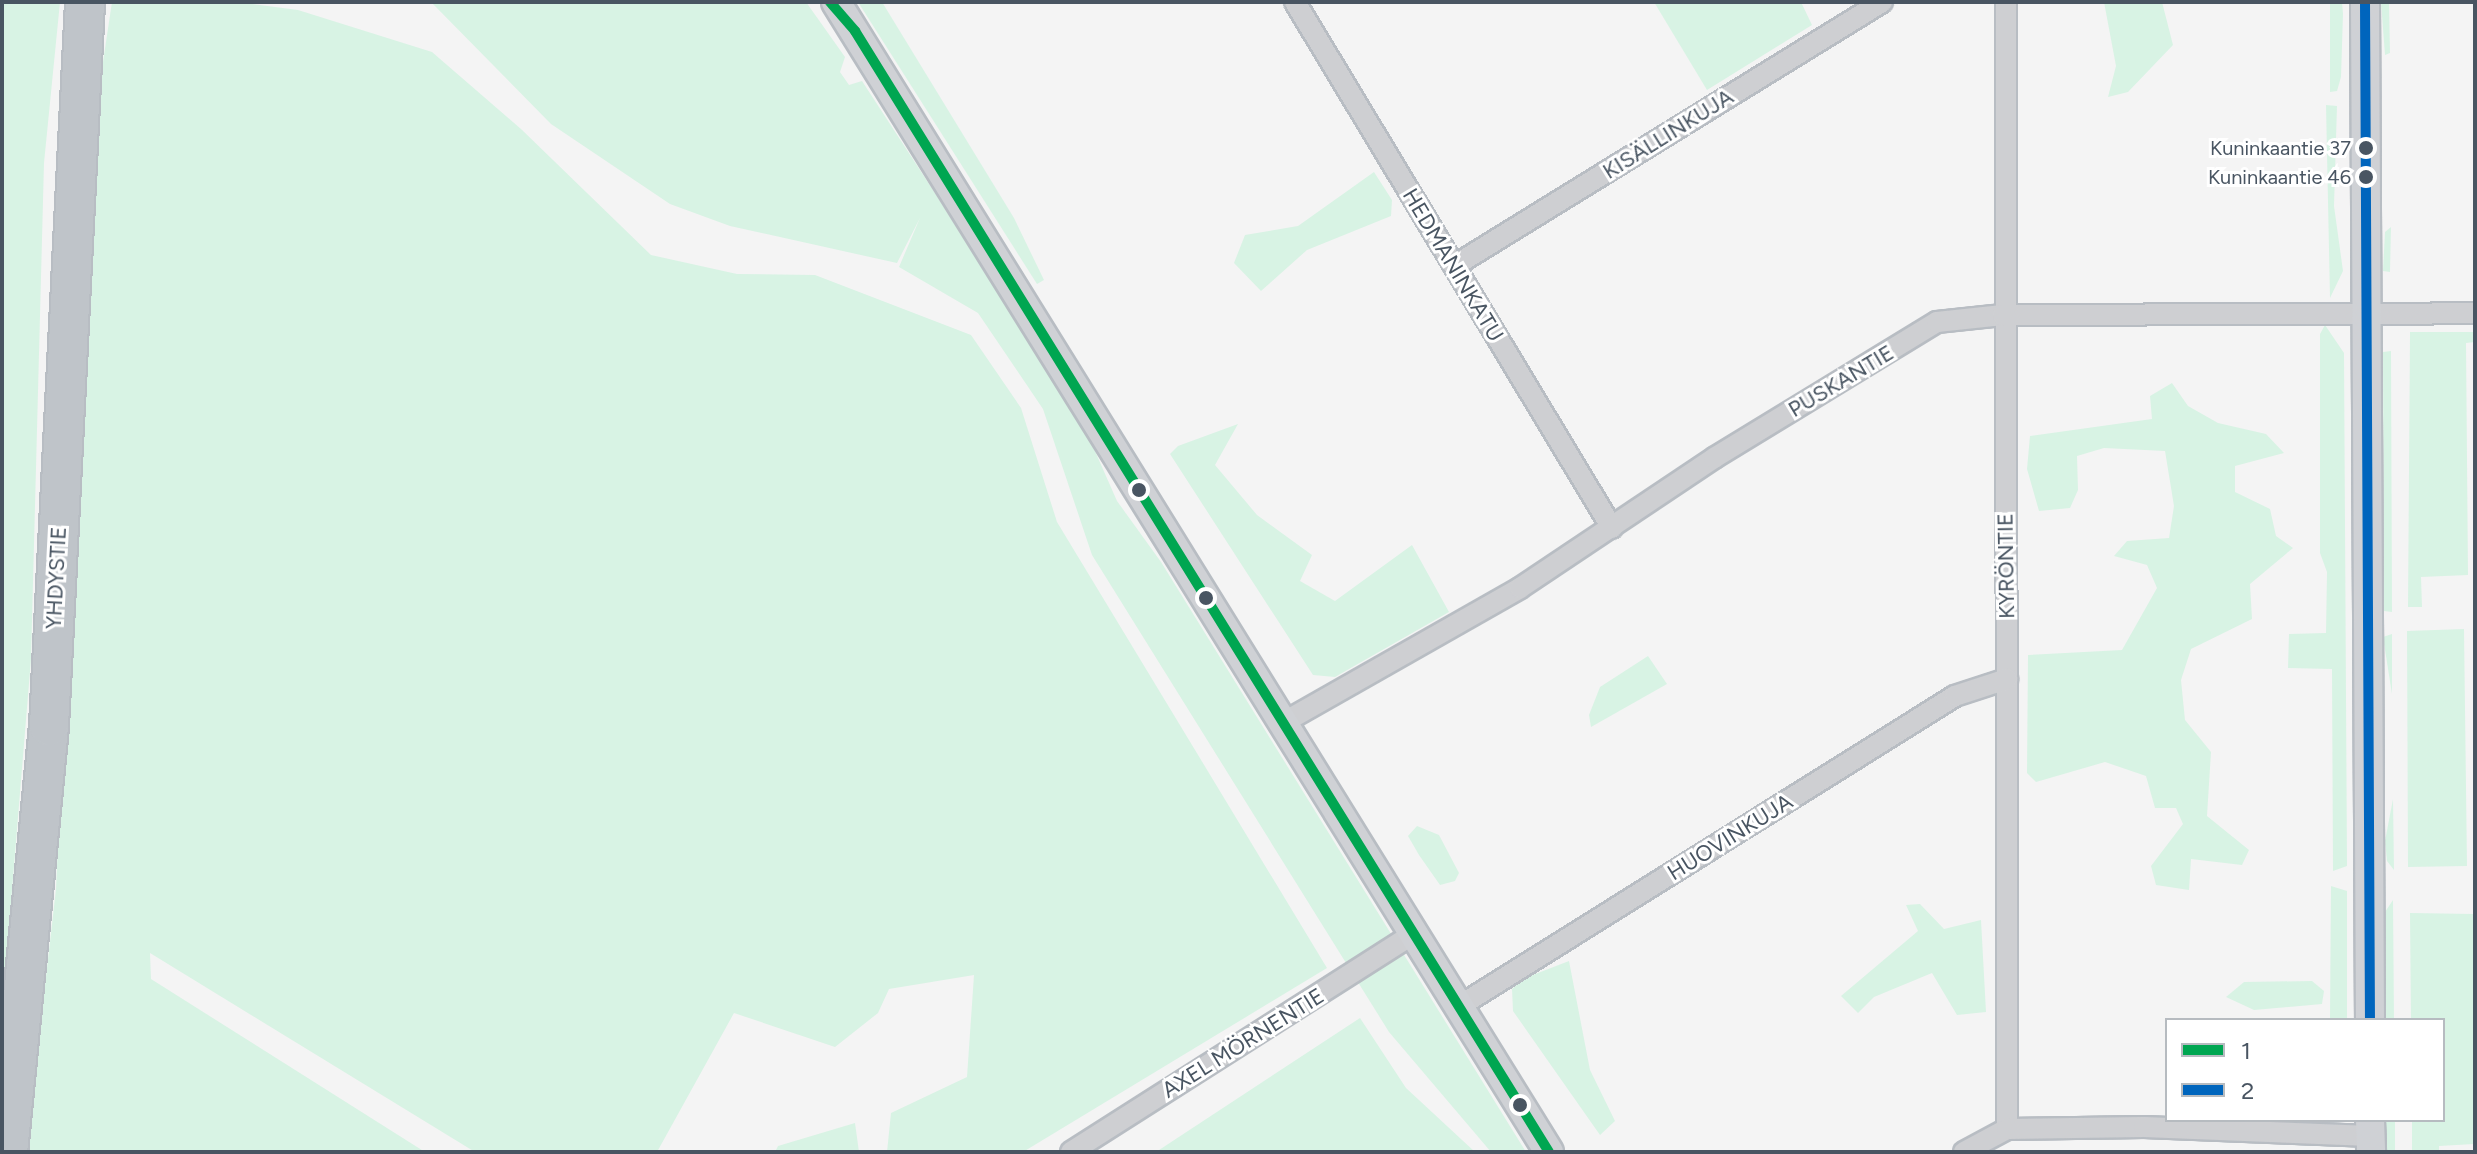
<!DOCTYPE html>
<meta charset="utf-8">
<style>
body{margin:0}
#map{position:relative;width:2477px;height:1154px;overflow:hidden;background:#f4f4f4;font-family:Figtree,sans-serif}
div>[style]{position:absolute}
[style*='--x']{left:calc(var(--x)*1px);top:calc(var(--y)*1px);width:calc(var(--w)*1px);rotate:calc(var(--a)*1deg)}
.green>*{inset:0;background:#d8f3e4}
.roads{filter:drop-shadow(2px 0 #b8bdc3) drop-shadow(-2px 0 #b8bdc3) drop-shadow(0 2px #b8bdc3) drop-shadow(0 -2px #b8bdc3)}
.street>*{height:20px;margin:-10px;padding:0 10px;transform-origin:10px;border-radius:10px;background:#cecfd2}
.secondary>*{height:28px;margin:-14px;padding:0 14px;transform-origin:14px;border-radius:14px;background:#cfd1d5}
.highway>*{height:38px;margin:-19px;padding:0 19px;transform-origin:19px;border-radius:19px;background:#bfc4c9}
.bus-1>*{height:10px;margin:-5px;padding:0 5px;transform-origin:5px;border-radius:5px;background:#00a651}
.bus-2>*{height:10px;margin:-5px;padding:0 5px;transform-origin:5px;border-radius:5px;background:#0065bd}
.dots>*{width:22px;height:22px;translate:-50% -50%;box-sizing:border-box;border:4px solid #fff;border-radius:50%}
span{translate:-50% -50%;white-space:nowrap;text-align:center;line-height:1.15;-webkit-text-stroke:6px #fff;paint-order:stroke}
.bus-label{font-size:20px;color:#495562}
.right{translate:-100% -50%;text-align:right}
.street-label{font-size:22px;color:#495562}
.frame{position:absolute;inset:0;border:4px solid #495562;pointer-events:none}
.legend{position:absolute;left:2165px;top:1018px;width:280px;height:104px;box-sizing:border-box;background:#fff;border:2px solid #b6bbc0;margin:0;padding:10px 14px;list-style:none;font-size:24px;color:#495562}
.legend li{display:flex;align-items:center;gap:16px;height:40px}
.legend b{width:40px;border:2px solid #b6bbc0}
</style>
<div id="map">
<div class="green">
<div style="clip-path:polygon(2px 2px,60px 2px,44px 163px,31px 659px,2px 1012px)"></div>
<div style="clip-path:polygon(112px 2px,237px 2px,298px 10px,432px 52px,521px 129px,651px 255px,737px 274px,815px 275px,971px 335px,1021px 408px,1057px 522px,1327px 968px,1023px 1152px,887px 1152px,891px 1113px,967px 1077px,974px 975px,889px 989px,878px 1013px,835px 1047px,734px 1013px,657px 1152px,475px 1152px,150px 953px,151px 979px,425px 1152px,26px 1152px,56px 889px,89px 155px)"></div>
<div style="clip-path:polygon(431px 2px,806px 2px,845px 57px,840px 72px,849px 85px,862px 81px,933px 190px,1091px 442px,1117px 501px,1161px 562px,1526px 1152px,1491px 1152px,1389px 1032px,1092px 555px,1043px 409px,978px 313px,899px 267px,920px 218px,897px 263px,730px 226px,670px 204px,551px 124px)"></div>
<div style="clip-path:polygon(858px 2px,882px 2px,1014px 218px,1044px 280px,1037px 284px)"></div>
<div style="clip-path:polygon(1654px 2px,1801px 2px,1812px 25px,1707px 90px)"></div>
<div style="clip-path:polygon(2104px 2px,2162px 2px,2173px 45px,2128px 92px,2108px 97px,2116px 66px)"></div>
<div style="clip-path:polygon(2330px 2px,2342px 2px,2343px 14px,2341px 77px,2337px 91px,2330px 92px)"></div>
<div style="clip-path:polygon(2381px 2px,2389px 2px,2390px 53px,2385px 55px)"></div>
<div style="clip-path:polygon(2326px 105px,2337px 106px,2334px 206px,2343px 271px,2330px 298px)"></div>
<div style="clip-path:polygon(1374px 172px,1392px 200px,1391px 216px,1307px 250px,1261px 291px,1234px 263px,1245px 235px,1298px 226px)"></div>
<div style="clip-path:polygon(2391px 227px,2390px 272px,2383px 271px,2385px 232px)"></div>
<div style="clip-path:polygon(2325px 325px,2344px 353px,2347px 866px,2333px 871px,2332px 669px,2288px 668px,2289px 634px,2326px 633px,2327px 572px,2320px 553px,2320px 334px)"></div>
<div style="clip-path:polygon(2410px 332px,2475px 332px,2475px 342px,2466px 343px,2468px 575px,2421px 577px,2422px 607px,2408px 607px)"></div>
<div style="clip-path:polygon(2391px 351px,2392px 612px,2384px 611px,2383px 352px)"></div>
<div style="clip-path:polygon(2172px 383px,2188px 406px,2218px 423px,2266px 434px,2284px 453px,2235px 466px,2235px 492px,2270px 509px,2276px 536px,2293px 548px,2250px 584px,2252px 619px,2191px 649px,2181px 680px,2185px 720px,2211px 752px,2207px 816px,2249px 850px,2242px 865px,2191px 859px,2189px 890px,2156px 885px,2151px 866px,2183px 824px,2176px 808px,2155px 808px,2146px 776px,2105px 762px,2036px 782px,2027px 773px,2028px 655px,2122px 650px,2157px 588px,2147px 565px,2114px 556px,2127px 541px,2169px 538px,2174px 506px,2165px 451px,2104px 448px,2077px 456px,2078px 490px,2070px 508px,2039px 511px,2027px 469px,2030px 436px,2152px 419px,2150px 396px)"></div>
<div style="clip-path:polygon(1238px 424px,1215px 465px,1257px 515px,1312px 555px,1300px 581px,1335px 601px,1412px 545px,1449px 612px,1335px 677px,1313px 675px,1170px 454px,1178px 446px)"></div>
<div style="clip-path:polygon(2464px 629px,2467px 866px,2408px 867px,2407px 631px)"></div>
<div style="clip-path:polygon(2392px 634px,2392px 694px,2383px 637px)"></div>
<div style="clip-path:polygon(1648px 656px,1667px 684px,1591px 727px,1589px 715px,1600px 687px)"></div>
<div style="clip-path:polygon(2393px 799px,2394px 870px,2387px 861px,2385px 841px)"></div>
<div style="clip-path:polygon(1417px 826px,1439px 835px,1459px 873px,1455px 881px,1440px 885px,1419px 855px,1408px 836px)"></div>
<div style="clip-path:polygon(2331px 886px,2347px 891px,2347px 1020px,2330px 1020px)"></div>
<div style="clip-path:polygon(2393px 900px,2394px 1020px,2385px 1020px,2385px 912px)"></div>
<div style="clip-path:polygon(1920px 904px,1944px 929px,1981px 920px,1986px 1012px,1957px 1015px,1932px 973px,1874px 997px,1858px 1013px,1841px 996px,1918px 931px,1906px 905px)"></div>
<div style="clip-path:polygon(2410px 913px,2474px 914px,2474px 1144px,2439px 1146px,2439px 1152px,2412px 1152px,2412px 1120px,2443px 1120px,2443px 1020px,2411px 1020px)"></div>
<div style="clip-path:polygon(1569px 961px,1590px 1070px,1615px 1121px,1600px 1135px,1513px 1011px,1512px 989px,1525px 978px)"></div>
<div style="clip-path:polygon(2312px 981px,2324px 991px,2322px 1004px,2254px 1010px,2226px 997px,2244px 982px)"></div>
<div style="clip-path:polygon(1360px 1018px,1406px 1088px,1475px 1152px,1156px 1152px)"></div>
<div style="clip-path:polygon(2386px 1120px,2395px 1120px,2395px 1152px,2386px 1152px)"></div>
<div style="clip-path:polygon(855px 1123px,859px 1152px,775px 1152px,778px 1146px)"></div>
</div>
<div class="roads">
<div class="street">
<div style="--x:1295;--y:2;--w:614;--a:58.92"></div>
<div style="--x:2006;--y:2;--w:1127;--a:89.95"></div>
<div style="--x:1454;--y:266;--w:503;--a:-31.67"></div>
<div style="--x:1286;--y:721;--w:269;--a:-29.6"></div>
<div style="--x:1520;--y:588;--w:234;--a:-33.8"></div>
<div style="--x:1714;--y:458;--w:261;--a:-31.4"></div>
<div style="--x:1937;--y:322;--w:66;--a:-6.1"></div>
<div style="--x:2003;--y:315;--w:472;--a:-0.2"></div>
<div style="--x:1458;--y:1007;--w:586;--a:-32.04"></div>
<div style="--x:1955;--y:696;--w:55;--a:-18.1"></div>
<div style="--x:1071;--y:1152;--w:408;--a:-32.5"></div>
<div style="--x:1964;--y:1152;--w:49;--a:-28.1"></div>
<div style="--x:2007;--y:1129;--w:137;--a:-0.8"></div>
<div style="--x:2144;--y:1127;--w:226;--a:2.3"></div>
</div>
<div class="secondary">
<div style="--x:836;--y:2;--w:1353;--a:58.2"></div>
<div style="--x:2365;--y:2;--w:1018;--a:89.72"></div>
<div style="--x:2370;--y:1120;--w:32;--a:88"></div>
</div>
<div class="highway">
<div style="--x:8;--y:1152;--w:428;--a:-84.5"></div>
<div style="--x:49;--y:726;--w:725;--a:-87.15"></div>
</div>
</div>
<div class="bus-1">
<div style="--x:830;--y:2;--w:38;--a:49"></div>
<div style="--x:855;--y:31;--w:1318;--a:58.24"></div>
</div>
<div class="bus-2">
<div style="--x:2365;--y:2;--w:1018;--a:89.72"></div>
</div>
<div class="dots">
<div style="left:2366px;top:148px;background:#495562"></div>
<div style="left:2366px;top:177px;background:#495562"></div>
<div style="left:1139px;top:490px;background:#495562"></div>
<div style="left:1206px;top:598px;background:#495562"></div>
<div style="left:1520px;top:1105px;background:#495562"></div>
</div>
<div class="bus-label">
<span class="right" style="left:2351px;top:148px">Kuninkaantie 37</span>
<span class="right" style="left:2351px;top:177px">Kuninkaantie 46</span>
</div>
<div class="street-label">
<span style="left:1668px;top:134px;rotate:-32deg">KISÄLLINKUJA</span>
<span style="left:1453px;top:265px;rotate:59deg">HEDMANINKATU</span>
<span style="left:1841px;top:381px;rotate:-31deg">PUSKANTIE</span>
<span style="left:2006px;top:566px;rotate:-91deg">KYRÖNTIE</span>
<span style="left:56px;top:578px;rotate:-87deg">YHDYSTIE</span>
<span style="left:1730px;top:837px;rotate:-32deg">HUOVINKUJA</span>
<span style="left:1243px;top:1043px;rotate:-32deg">AXEL MÖRNENTIE</span>
</div>
<div class="frame"></div>
<ul class="legend">
<li><b style="height:10px;background:#00a651"></b>1</li>
<li><b style="height:10px;background:#0065bd"></b>2</li>
</ul>
</div>
